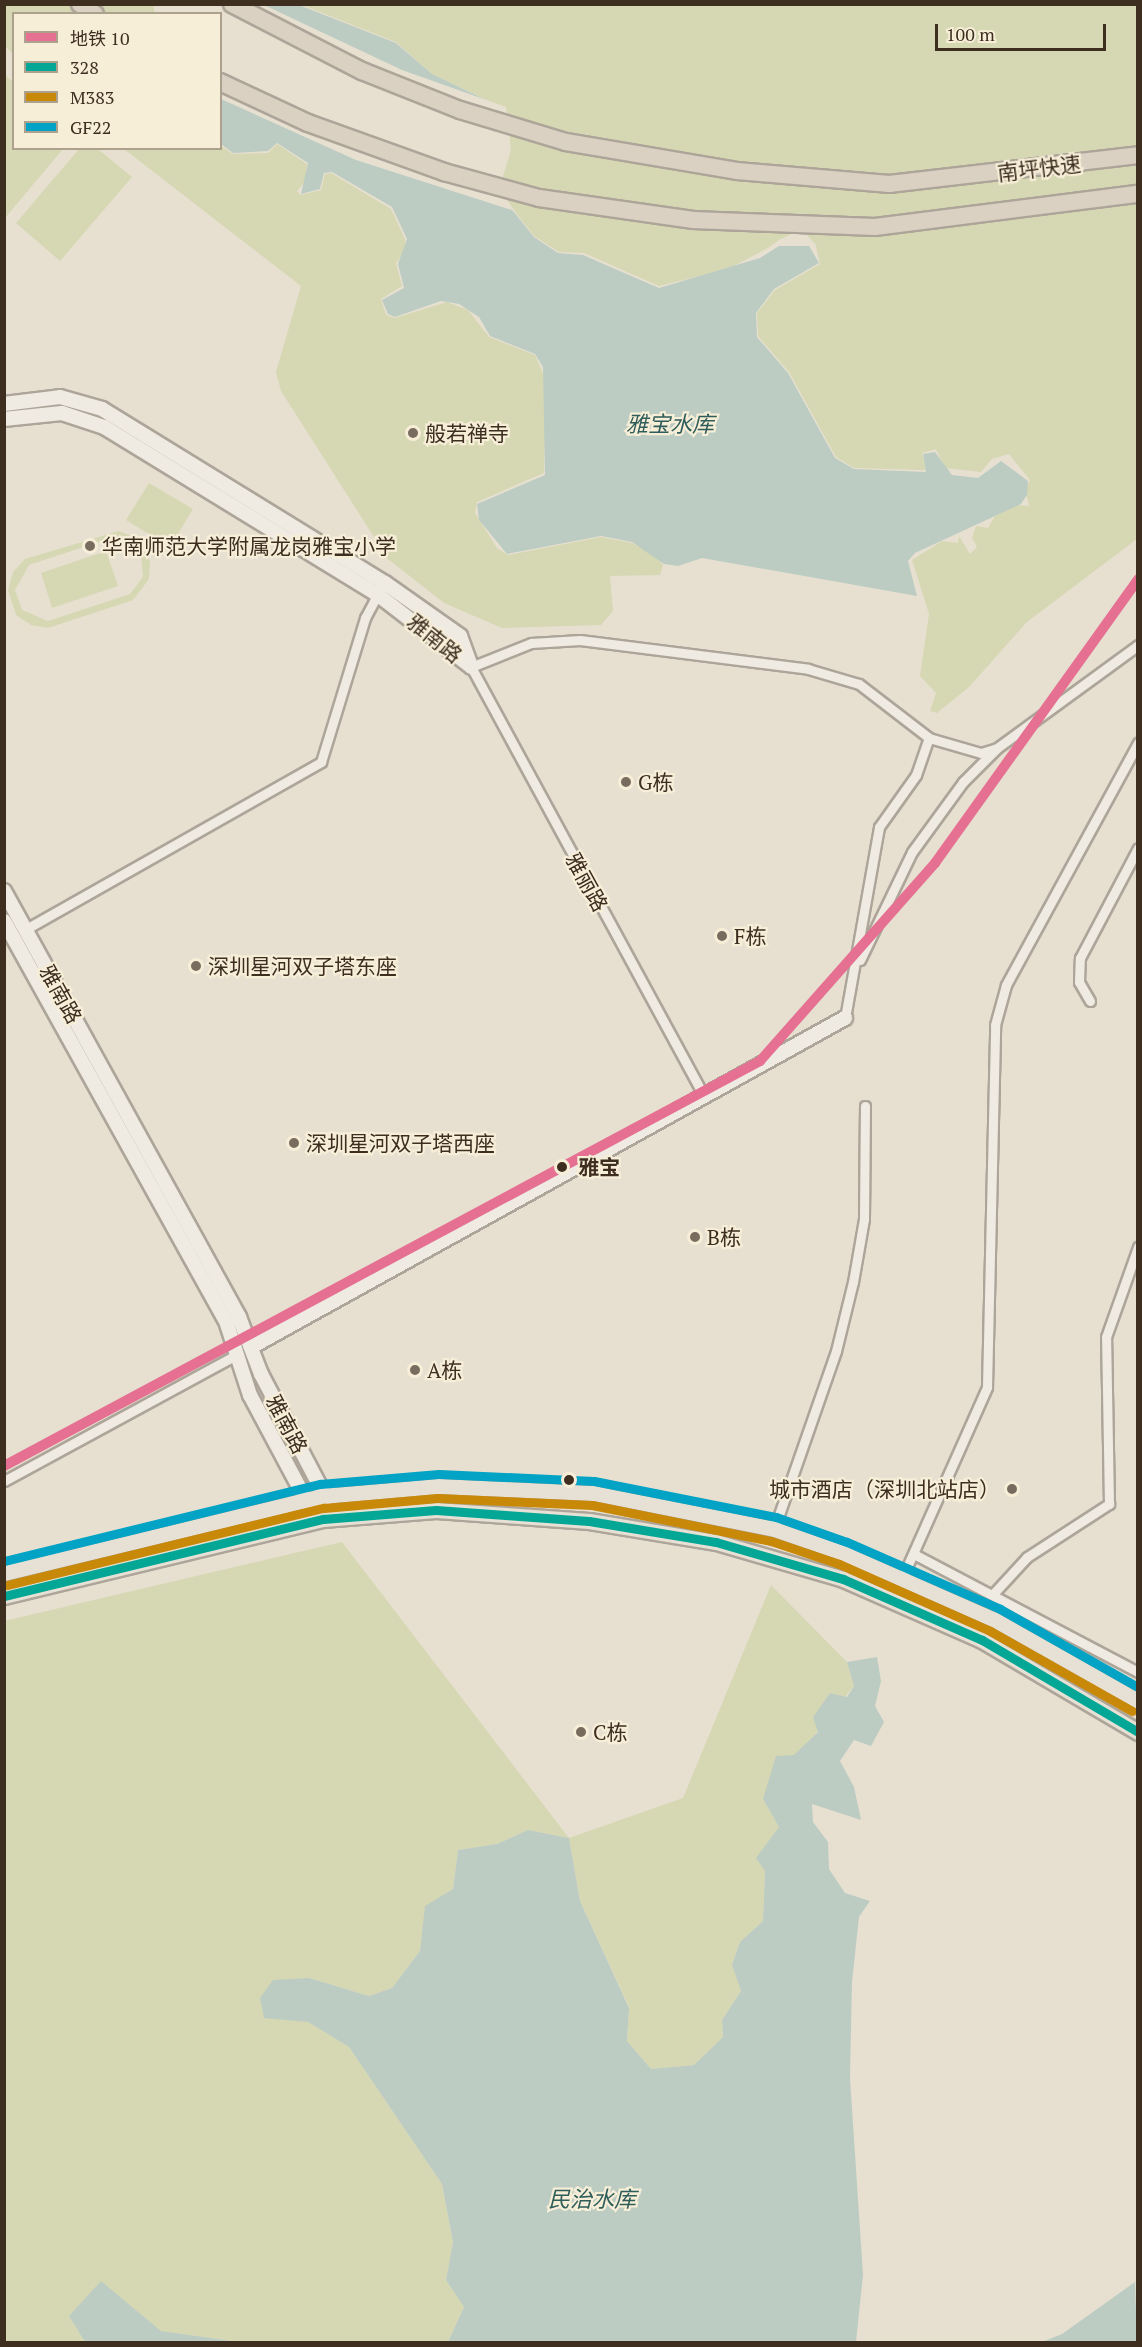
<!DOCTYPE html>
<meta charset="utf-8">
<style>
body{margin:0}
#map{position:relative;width:1142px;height:2347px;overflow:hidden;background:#e7e0d1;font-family:"PT Serif","Noto Sans SC",serif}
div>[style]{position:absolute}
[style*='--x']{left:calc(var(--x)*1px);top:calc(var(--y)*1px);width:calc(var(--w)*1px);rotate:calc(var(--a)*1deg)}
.green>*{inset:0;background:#d6d7b3}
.water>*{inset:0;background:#bcccc2}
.pier>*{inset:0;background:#e7e0d1}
.roads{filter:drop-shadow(2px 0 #ada599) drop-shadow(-2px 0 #ada599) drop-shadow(0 2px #ada599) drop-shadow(0 -2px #ada599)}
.street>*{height:9px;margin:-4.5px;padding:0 4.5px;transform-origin:4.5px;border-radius:4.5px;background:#efebe3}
.secondary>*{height:14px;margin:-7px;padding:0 7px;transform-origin:7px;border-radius:7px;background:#efebe3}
.primary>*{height:15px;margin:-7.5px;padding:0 7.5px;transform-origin:7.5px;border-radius:7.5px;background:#e6e1d4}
.highway>*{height:16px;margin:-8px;padding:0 8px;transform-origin:8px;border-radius:8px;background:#dad1c2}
.bus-1>*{height:9px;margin:-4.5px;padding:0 4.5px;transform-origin:4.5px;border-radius:4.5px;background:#04a796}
.bus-2>*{height:9px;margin:-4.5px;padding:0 4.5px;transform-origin:4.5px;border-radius:4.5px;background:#c88808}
.bus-3>*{height:9px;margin:-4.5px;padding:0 4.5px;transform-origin:4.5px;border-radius:4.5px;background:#03a3c5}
.metro-1>*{height:10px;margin:-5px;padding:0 5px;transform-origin:5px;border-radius:5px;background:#e57091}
.dots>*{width:16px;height:16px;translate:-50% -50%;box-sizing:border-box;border:3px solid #f7eed8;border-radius:50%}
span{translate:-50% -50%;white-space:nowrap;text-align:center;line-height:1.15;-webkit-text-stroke:4.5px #f7eed8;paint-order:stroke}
.street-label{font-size:21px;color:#3d2e20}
.poi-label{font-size:21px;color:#3d2e20}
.left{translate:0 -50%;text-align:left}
.right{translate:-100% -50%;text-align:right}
.stop-label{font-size:21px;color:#3d2e20;font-weight:700}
.water-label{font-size:22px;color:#2f5d5a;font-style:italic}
.frame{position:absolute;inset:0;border:6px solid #3d2e20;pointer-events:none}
.legend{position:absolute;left:12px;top:12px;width:210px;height:138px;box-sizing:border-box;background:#f7eed8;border:2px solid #ada18e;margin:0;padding:8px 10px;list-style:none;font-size:18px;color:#3d2e20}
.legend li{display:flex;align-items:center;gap:12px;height:30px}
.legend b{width:30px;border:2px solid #ada18e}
.scale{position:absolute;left:935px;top:24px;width:171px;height:27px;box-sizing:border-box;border:3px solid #3d2e20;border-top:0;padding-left:8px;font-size:18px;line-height:21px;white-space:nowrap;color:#3d2e20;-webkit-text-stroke:4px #f7eed8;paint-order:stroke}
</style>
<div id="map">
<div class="green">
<div style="clip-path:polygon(155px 4px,157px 14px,14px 14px,13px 54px,5px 46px,5px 5px)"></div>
<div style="clip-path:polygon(302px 5px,1137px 5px,1137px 539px,1027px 622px,969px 687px,937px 713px,930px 711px,936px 693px,920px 676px,929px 614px,912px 560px,942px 541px,958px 543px,959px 536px,970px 554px,977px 547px,972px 538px,976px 526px,988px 528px,995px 516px,1016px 505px,1029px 506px,1025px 489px,1030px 480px,1009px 454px,992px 459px,981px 472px,945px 468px,936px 449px,922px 453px,926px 470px,921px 470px,854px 468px,836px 457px,789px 372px,758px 336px,757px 313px,775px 290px,820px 264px,816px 247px,802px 230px,728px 269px,659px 286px,584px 253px,559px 252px,534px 236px,497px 189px,504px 108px,432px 74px,396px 42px)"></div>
<div style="clip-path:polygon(4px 74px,13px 82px,14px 148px,63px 149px,5px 218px)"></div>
<div style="clip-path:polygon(277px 144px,307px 164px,306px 181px,297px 191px,300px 195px,321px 190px,325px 174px,331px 173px,391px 209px,405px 239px,405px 251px,396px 263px,402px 286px,381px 299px,386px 315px,395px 318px,447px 302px,468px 310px,489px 337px,535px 355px,546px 380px,544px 473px,477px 502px,475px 513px,497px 548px,508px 555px,601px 537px,632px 543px,655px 556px,663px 565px,660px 575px,610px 576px,613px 611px,601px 625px,502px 628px,444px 603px,388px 559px,281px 391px,276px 372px,301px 286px,124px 149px,221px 146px,233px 154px,268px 153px)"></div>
<div style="clip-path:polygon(79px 149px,98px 149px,132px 177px,60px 261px,16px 223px)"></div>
<div style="clip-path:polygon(149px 483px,193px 509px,170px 547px,126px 520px)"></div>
<div style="clip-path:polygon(evenodd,119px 531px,136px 538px,150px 561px,149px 579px,133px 600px,48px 628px,31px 625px,16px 615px,8px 590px,13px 572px,25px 559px,119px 531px,111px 538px,132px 544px,141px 555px,143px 577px,130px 594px,48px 621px,22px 610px,15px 590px,29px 565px,111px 538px)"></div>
<div style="clip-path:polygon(106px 551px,118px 586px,52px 608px,41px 573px)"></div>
<div style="clip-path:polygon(342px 1542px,569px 1838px,683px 1798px,771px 1585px,847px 1662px,854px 1686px,763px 1799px,779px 1827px,765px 1871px,763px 1921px,740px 1942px,732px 1965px,741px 1991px,722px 2020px,723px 2037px,694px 2065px,651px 2069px,627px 2041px,629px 2007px,580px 1901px,569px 1838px,528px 1830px,497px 1844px,458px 1850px,453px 1889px,426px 1906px,420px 1951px,392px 1988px,369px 1996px,309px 1978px,264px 2017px,308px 2022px,349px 2047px,442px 2184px,453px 2242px,446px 2280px,464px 2307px,448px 2342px,239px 2342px,161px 2331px,102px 2282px,69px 2316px,85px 2342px,5px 2342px,4px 1621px)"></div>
</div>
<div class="water">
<div style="clip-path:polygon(156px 5px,299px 5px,396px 43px,432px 74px,503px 108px,496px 190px,534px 237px,558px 253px,583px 255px,659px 288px,760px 258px,801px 232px,819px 263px,774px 289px,756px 313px,757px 337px,788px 373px,835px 458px,854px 469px,926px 472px,923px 454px,935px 452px,952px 475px,978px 478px,1001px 461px,1028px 481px,1027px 495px,1021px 504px,915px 553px,908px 561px,917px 596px,702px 558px,678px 566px,664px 564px,632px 542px,601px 536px,507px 554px,479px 520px,477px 504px,545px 475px,543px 367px,535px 354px,490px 336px,479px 317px,459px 304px,441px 301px,395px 317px,388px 314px,382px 300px,404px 288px,398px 264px,407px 239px,392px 207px,332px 172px,324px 173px,320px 189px,301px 194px,308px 163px,277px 143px,268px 151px,233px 153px,221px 144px,220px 14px)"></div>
<div style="clip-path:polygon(877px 1657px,881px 1681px,875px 1706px,884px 1722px,871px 1746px,854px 1740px,840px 1761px,854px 1787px,861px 1820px,812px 1804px,813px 1822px,828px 1842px,829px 1869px,845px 1893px,870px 1901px,859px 1917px,852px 1982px,850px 2078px,863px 2275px,856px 2342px,448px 2342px,464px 2307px,446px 2280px,453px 2242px,442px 2184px,349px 2047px,308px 2022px,264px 2018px,260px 1998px,273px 1980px,309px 1978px,369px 1996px,392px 1988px,420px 1951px,425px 1906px,453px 1889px,458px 1850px,497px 1844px,528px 1830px,569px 1838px,580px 1901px,629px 2008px,627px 2041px,651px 2069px,694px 2065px,723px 2037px,722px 2020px,741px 1991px,732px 1965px,740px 1942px,763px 1921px,765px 1871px,756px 1858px,779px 1827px,763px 1799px,776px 1756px,794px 1755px,818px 1732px,813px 1717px,830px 1693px,847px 1697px,854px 1686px,847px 1662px)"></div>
<div style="clip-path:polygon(101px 2281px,161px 2331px,239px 2342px,85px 2342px,69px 2316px)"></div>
<div style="clip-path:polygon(1135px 2282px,1137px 2342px,1042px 2342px,1062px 2334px)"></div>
</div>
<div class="pier">
<div style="clip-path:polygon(153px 4px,264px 5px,402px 70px,506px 107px,511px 150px,499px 189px,515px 211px,356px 160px,221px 99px,220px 14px,155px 14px)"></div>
<div style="clip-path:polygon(801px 229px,817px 246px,771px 246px,779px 240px)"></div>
</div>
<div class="roads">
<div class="street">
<div style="--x:26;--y:929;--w:339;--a:-29.5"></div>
<div style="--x:321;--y:762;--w:151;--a:-73"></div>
<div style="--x:365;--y:618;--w:30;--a:-62"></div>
<div style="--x:860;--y:960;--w:120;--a:-64.3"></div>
<div style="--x:912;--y:852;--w:87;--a:-53.9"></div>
<div style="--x:963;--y:782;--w:47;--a:-45"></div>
<div style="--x:1090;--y:1001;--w:22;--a:-120"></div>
<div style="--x:1079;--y:982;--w:24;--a:-88"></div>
<div style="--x:1080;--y:958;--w:124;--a:-62.2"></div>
<div style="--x:845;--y:1018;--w:194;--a:-79.9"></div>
<div style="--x:879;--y:827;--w:64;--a:-54.6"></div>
<div style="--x:916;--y:775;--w:39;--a:-71"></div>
<div style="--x:929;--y:738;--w:54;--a:16.1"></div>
<div style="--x:981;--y:753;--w:17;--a:-17"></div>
<div style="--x:997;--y:748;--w:175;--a:-36.1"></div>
<div style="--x:704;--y:1096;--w:488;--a:-118.5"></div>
<div style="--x:471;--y:667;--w:65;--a:-21.8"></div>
<div style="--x:531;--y:643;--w:49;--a:-3.5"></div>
<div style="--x:580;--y:640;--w:230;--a:7.2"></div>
<div style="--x:808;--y:669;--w:53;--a:16.4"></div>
<div style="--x:859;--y:684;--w:88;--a:37.6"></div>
<div style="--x:4;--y:1481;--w:264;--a:-28.5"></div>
<div style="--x:774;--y:1529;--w:188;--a:-70.8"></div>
<div style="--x:836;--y:1351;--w:71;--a:-76.2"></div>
<div style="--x:853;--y:1282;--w:64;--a:-80.1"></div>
<div style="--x:864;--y:1219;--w:113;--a:-89.5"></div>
<div style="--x:914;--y:1554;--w:253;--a:27.8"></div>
<div style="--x:903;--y:1576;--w:207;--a:-66"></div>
<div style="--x:987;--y:1387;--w:362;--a:-88.7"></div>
<div style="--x:995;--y:1025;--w:41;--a:-74.6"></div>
<div style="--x:1006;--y:985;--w:276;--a:-61.4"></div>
<div style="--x:993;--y:1594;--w:50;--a:-47.4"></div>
<div style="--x:1027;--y:1557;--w:98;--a:-32.9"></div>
<div style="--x:1109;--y:1504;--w:167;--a:-91"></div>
<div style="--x:1106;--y:1337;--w:96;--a:-70.4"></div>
</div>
<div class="secondary">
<div style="--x:4;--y:404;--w:56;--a:-7.1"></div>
<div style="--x:60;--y:397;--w:44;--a:15.9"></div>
<div style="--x:102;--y:409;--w:332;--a:31.6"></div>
<div style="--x:385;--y:583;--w:92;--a:35.2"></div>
<div style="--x:460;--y:636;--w:33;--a:70"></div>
<div style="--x:4;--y:419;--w:58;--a:-5.9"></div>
<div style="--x:62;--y:413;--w:44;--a:18.4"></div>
<div style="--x:104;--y:427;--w:320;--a:31.5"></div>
<div style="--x:377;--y:594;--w:116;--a:37.7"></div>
<div style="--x:4;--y:891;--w:487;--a:61.1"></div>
<div style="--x:239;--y:1317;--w:61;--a:68.9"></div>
<div style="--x:261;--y:1374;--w:138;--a:62.3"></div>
<div style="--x:325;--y:1496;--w:23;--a:95"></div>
<div style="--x:4;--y:921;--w:461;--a:61"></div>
<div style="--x:227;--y:1324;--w:75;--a:72.1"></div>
<div style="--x:250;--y:1395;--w:119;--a:61.9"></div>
<div style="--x:306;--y:1500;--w:25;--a:48"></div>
<div style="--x:251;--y:1347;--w:679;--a:-28.98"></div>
</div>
<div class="primary">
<div style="--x:4;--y:1573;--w:327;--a:-13.6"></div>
<div style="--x:322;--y:1496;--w:116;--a:-4.9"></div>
<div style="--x:438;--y:1486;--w:155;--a:2.6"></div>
<div style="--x:593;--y:1493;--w:185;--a:11.2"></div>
<div style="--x:774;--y:1529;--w:73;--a:19.2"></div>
<div style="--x:843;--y:1553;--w:166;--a:23.8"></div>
<div style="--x:995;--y:1620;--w:164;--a:29.5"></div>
<div style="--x:4;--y:1596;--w:328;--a:-13.6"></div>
<div style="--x:323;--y:1519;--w:113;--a:-4.6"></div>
<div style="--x:436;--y:1510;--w:153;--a:4.1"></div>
<div style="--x:589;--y:1521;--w:129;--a:9.4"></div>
<div style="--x:716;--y:1542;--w:132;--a:16.2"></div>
<div style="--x:843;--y:1579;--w:152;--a:23.7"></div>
<div style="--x:982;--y:1640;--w:181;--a:30.5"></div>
</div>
<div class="highway">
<div style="--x:80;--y:4;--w:18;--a:34"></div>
<div style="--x:232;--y:4;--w:146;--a:27.3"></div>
<div style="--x:362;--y:71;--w:105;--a:21.7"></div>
<div style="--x:460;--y:110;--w:111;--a:16.8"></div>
<div style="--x:566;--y:142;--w:173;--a:9.6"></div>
<div style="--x:737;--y:171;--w:153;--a:4.9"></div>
<div style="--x:889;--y:184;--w:251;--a:-6.6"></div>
<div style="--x:220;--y:82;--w:97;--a:25"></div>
<div style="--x:308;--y:123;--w:145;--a:19.8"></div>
<div style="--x:444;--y:172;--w:98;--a:15.3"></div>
<div style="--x:539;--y:198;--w:156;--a:8.1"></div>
<div style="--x:693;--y:220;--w:182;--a:2.2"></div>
<div style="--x:875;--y:227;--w:265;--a:-7.2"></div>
</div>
</div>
<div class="bus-1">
<div style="--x:4;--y:1596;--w:328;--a:-13.6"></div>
<div style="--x:323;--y:1519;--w:113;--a:-4.6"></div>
<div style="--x:436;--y:1510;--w:153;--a:4.1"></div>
<div style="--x:589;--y:1521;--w:129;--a:9.4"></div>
<div style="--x:716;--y:1542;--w:132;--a:16.2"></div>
<div style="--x:843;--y:1579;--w:152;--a:23.7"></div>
<div style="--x:982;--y:1640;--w:181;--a:30.5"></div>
</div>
<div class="bus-2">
<div style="--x:7;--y:1585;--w:326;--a:-13.7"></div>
<div style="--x:324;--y:1508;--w:114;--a:-5"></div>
<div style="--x:438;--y:1498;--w:154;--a:2.6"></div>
<div style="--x:592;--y:1505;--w:183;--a:11.4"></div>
<div style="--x:771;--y:1541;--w:72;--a:18.7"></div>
<div style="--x:839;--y:1564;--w:165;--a:23.9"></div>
<div style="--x:990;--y:1631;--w:163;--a:29.4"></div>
</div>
<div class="bus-3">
<div style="--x:4;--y:1561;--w:325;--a:-13.7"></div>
<div style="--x:320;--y:1484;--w:119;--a:-4.8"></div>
<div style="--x:439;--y:1474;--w:155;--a:2.6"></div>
<div style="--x:594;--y:1481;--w:186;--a:11.2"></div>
<div style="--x:776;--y:1517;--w:75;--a:19.4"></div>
<div style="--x:847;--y:1542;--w:167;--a:23.6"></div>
<div style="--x:1000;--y:1609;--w:159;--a:29.5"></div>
</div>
<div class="metro-1">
<div style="--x:4;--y:1466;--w:858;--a:-28.18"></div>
<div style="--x:760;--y:1061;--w:264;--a:-48.5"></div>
<div style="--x:935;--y:863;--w:349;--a:-54.4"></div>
</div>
<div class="dots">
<div style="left:413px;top:433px;background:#786c5e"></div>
<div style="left:90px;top:546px;background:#786c5e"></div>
<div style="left:626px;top:782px;background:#786c5e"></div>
<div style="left:722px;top:936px;background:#786c5e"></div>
<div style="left:196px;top:966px;background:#786c5e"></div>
<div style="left:294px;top:1143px;background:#786c5e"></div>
<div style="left:562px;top:1167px;background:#3d2e20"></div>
<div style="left:695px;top:1237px;background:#786c5e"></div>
<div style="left:415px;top:1370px;background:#786c5e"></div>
<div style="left:569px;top:1480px;background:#3d2e20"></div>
<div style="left:1012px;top:1489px;background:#786c5e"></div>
<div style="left:581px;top:1732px;background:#786c5e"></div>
</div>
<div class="street-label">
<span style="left:1039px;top:168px;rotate:-7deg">南坪快速</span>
<span style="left:435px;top:638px;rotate:39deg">雅南路</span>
<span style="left:587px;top:882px;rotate:61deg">雅丽路</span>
<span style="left:61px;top:994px;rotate:61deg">雅南路</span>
<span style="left:287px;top:1424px;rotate:62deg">雅南路</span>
</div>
<div class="poi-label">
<span class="left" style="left:425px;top:433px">般若禅寺</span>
<span class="left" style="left:102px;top:546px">华南师范大学附属龙岗雅宝小学</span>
<span class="left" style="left:638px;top:782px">G栋</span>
<span class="left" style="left:734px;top:936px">F栋</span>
<span class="left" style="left:208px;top:966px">深圳星河双子塔东座</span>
<span class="left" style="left:306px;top:1143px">深圳星河双子塔西座</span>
<span class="left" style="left:707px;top:1237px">B栋</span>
<span class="left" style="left:427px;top:1370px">A栋</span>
<span class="right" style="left:1000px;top:1489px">城市酒店（深圳北站店）</span>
<span class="left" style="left:593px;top:1732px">C栋</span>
</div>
<div class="stop-label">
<span class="left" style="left:578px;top:1167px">雅宝</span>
</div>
<div class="water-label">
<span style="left:670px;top:424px">雅宝水库</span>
<span style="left:592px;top:2199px">民治水库</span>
</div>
<div class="frame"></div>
<ul class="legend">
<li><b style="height:8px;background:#e57091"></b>地铁 10</li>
<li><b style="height:8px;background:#04a796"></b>328</li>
<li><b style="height:8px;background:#c88808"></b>M383</li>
<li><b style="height:8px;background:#03a3c5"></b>GF22</li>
</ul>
<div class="scale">100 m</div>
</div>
